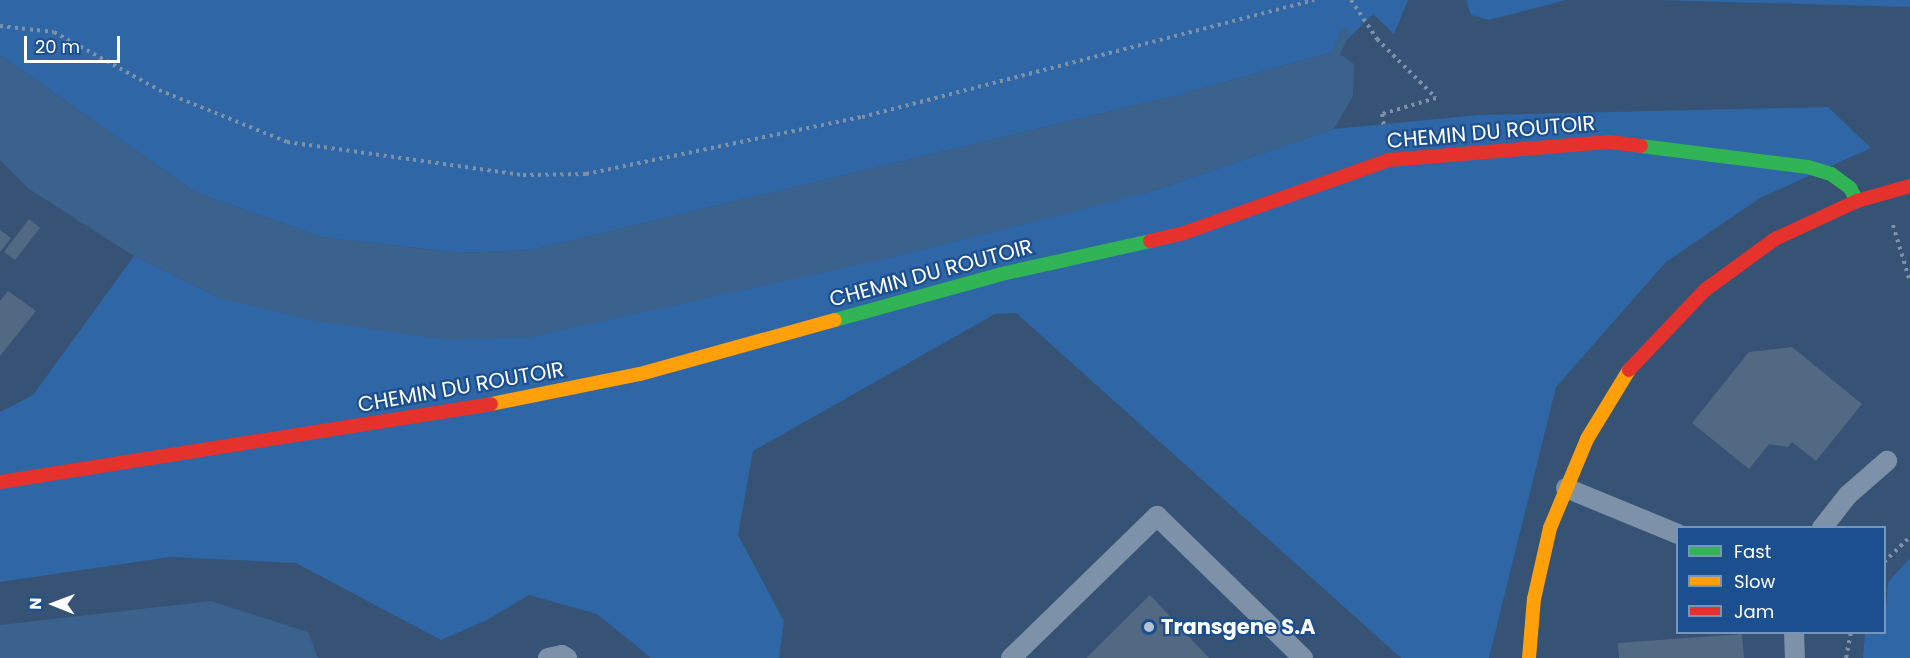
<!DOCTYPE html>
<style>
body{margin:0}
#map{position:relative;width:1910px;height:658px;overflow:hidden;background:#365274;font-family:Poppins,sans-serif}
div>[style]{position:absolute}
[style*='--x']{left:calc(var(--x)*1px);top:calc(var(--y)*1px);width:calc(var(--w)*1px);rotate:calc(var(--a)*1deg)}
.green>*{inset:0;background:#2f66a5}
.water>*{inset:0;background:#3b618d}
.stream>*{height:9px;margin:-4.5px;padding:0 4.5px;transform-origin:4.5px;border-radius:4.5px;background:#3b618d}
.building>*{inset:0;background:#526984}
.path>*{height:4px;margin-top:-2px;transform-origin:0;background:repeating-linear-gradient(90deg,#7d92a8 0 3px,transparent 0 7.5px)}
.lane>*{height:20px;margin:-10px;padding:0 10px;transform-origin:10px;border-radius:10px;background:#7d92a8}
.fast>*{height:14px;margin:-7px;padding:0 7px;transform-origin:7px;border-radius:7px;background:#30b455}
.slow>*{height:14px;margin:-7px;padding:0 7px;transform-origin:7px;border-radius:7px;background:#ff9f0a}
.jam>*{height:14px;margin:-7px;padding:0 7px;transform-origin:7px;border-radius:7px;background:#e5322d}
.dots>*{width:16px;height:16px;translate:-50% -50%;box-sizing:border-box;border:3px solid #1b4f8f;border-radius:50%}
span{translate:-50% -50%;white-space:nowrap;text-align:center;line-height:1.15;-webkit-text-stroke:4.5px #1b4f8f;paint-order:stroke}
.street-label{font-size:21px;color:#fff}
.poi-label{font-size:21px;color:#fff;font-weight:700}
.left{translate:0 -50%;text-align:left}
.legend{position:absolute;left:1676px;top:526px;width:210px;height:108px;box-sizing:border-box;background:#1b4f8f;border:2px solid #7695bc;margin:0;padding:8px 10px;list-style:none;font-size:18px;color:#fff}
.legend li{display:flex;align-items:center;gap:12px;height:30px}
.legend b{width:30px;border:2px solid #7695bc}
.north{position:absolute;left:24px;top:574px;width:60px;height:60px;-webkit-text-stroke:4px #1b4f8f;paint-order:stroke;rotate:271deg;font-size:16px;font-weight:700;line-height:24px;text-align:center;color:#fff}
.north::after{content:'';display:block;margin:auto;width:21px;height:27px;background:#fff;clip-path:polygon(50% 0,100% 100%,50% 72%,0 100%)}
.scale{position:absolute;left:24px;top:36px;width:96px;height:27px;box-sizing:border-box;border:3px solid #fff;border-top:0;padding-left:8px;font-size:18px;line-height:21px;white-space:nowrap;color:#fff;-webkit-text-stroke:4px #1b4f8f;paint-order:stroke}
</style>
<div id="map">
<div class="green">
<div style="clip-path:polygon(0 0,1408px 0,1394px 34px,1373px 14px,1336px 51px,1179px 95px,532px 250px,459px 253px,321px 237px,195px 192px,0 55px)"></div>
<div style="clip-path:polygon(1466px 0,1566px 0,1489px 20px,1471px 15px)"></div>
<div style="clip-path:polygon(1656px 0,1910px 0,1910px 7px)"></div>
<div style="clip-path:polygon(1828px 107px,1871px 148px,1760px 198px,1666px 262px,1556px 387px,1489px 658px,1401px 658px,1016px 313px,995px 314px,753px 451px,738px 535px,784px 621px,779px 658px,651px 658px,597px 614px,529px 595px,487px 620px,441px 640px,296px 563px,170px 557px,0 582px,0 412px,33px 395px,134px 256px,222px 299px,1146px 193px,1334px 129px,1478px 115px)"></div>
<div style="clip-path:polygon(1910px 558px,1910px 658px,1863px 658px,1865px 633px,1884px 632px,1888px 582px)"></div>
</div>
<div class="water">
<div style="clip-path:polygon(1336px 51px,1354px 64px,1353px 96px,1334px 129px,1146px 193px,889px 258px,531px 337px,447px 340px,317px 321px,222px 299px,134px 256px,29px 189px,0 160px,0 55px,195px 192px,321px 237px,459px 253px,532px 250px,1179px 95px)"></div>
<div style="clip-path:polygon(211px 601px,308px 632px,318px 658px,0 658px,0 625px)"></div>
</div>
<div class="stream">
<div style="--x:1336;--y:51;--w:21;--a:-65"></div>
</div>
<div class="building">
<div style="clip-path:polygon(29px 219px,40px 228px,15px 260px,4px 252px)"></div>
<div style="clip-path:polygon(0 230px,11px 238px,0 252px)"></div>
<div style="clip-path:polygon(8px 291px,36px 311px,0 356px,0 301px)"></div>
<div style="clip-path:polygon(1792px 347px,1862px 404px,1816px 461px,1792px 442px,1788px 447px,1769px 444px,1749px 469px,1692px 423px,1749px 352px)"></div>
<div style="clip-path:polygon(1150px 595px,1209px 658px,1086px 658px)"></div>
<div style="clip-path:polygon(1742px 634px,1744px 658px,1619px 658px,1618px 643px)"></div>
</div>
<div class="path">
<div style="--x:1351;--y:0;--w:47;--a:56.3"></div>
<div style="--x:1377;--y:39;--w:83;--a:45"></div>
<div style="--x:1436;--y:98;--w:56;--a:163.5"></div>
<div style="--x:1382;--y:114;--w:13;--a:81"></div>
<div style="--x:0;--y:26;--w:54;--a:6.3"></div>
<div style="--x:54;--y:32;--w:120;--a:28.9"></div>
<div style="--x:159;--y:90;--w:138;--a:22.1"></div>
<div style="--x:287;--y:142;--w:238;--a:8"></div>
<div style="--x:523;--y:175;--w:63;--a:-0.9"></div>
<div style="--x:586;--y:174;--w:282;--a:-11.7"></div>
<div style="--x:862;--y:117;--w:467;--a:-14.5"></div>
<div style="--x:1893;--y:225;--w:59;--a:73.4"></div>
<div style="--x:1884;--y:562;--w:36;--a:-44"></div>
<div style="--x:1846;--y:658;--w:26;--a:-79"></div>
</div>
<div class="lane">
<div style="--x:1566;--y:488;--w:121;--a:22.3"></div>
<div style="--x:1822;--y:528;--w:42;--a:-51.8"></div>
<div style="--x:1848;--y:495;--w:52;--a:-41.1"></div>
<div style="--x:1794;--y:632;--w:26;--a:88"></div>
<div style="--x:548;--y:658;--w:14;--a:-12"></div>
<div style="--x:562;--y:655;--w:6;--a:31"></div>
<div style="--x:1011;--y:658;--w:204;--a:-44.2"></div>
<div style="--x:1157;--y:516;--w:204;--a:44.2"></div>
</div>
<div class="fast">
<div style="--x:1641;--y:146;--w:168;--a:7.2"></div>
<div style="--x:1808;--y:167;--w:24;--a:17"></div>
<div style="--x:1831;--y:174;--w:24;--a:36"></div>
<div style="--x:1850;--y:188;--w:15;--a:62"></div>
<div style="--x:835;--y:320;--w:177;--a:-15.4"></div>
<div style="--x:1006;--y:273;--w:148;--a:-12.5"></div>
</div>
<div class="slow">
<div style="--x:491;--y:404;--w:152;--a:-11.4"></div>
<div style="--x:640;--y:374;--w:202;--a:-15.5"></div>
<div style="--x:1529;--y:658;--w:59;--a:-85.2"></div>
<div style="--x:1534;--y:599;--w:73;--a:-77.3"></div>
<div style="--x:1550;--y:528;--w:96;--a:-67.4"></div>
<div style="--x:1587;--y:439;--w:81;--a:-58.7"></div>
</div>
<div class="jam">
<div style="--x:1150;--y:241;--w:35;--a:-13"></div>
<div style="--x:1184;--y:233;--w:218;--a:-19.6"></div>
<div style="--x:1389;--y:160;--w:221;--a:-4.7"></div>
<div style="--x:1609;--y:142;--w:32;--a:7"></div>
<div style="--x:1629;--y:370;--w:110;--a:-46.5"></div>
<div style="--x:1705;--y:290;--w:87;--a:-36.1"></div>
<div style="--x:1775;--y:239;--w:90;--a:-24.9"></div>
<div style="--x:1857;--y:201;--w:55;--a:-15.8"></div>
<div style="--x:0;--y:482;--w:497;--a:-9"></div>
</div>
<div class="dots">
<div style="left:1149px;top:627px;background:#b9c2ce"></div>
</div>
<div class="street-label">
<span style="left:1491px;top:132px;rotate:-5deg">CHEMIN DU ROUTOIR</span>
<span style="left:931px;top:273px;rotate:-15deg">CHEMIN DU ROUTOIR</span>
<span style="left:461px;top:387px;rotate:-10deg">CHEMIN DU ROUTOIR</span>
</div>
<div class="poi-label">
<span class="left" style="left:1161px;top:627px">Transgene S.A</span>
</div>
<ul class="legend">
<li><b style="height:8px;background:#30b455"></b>Fast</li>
<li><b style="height:8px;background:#ff9f0a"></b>Slow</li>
<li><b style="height:8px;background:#e5322d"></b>Jam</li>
</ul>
<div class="north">N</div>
<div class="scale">20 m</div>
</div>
